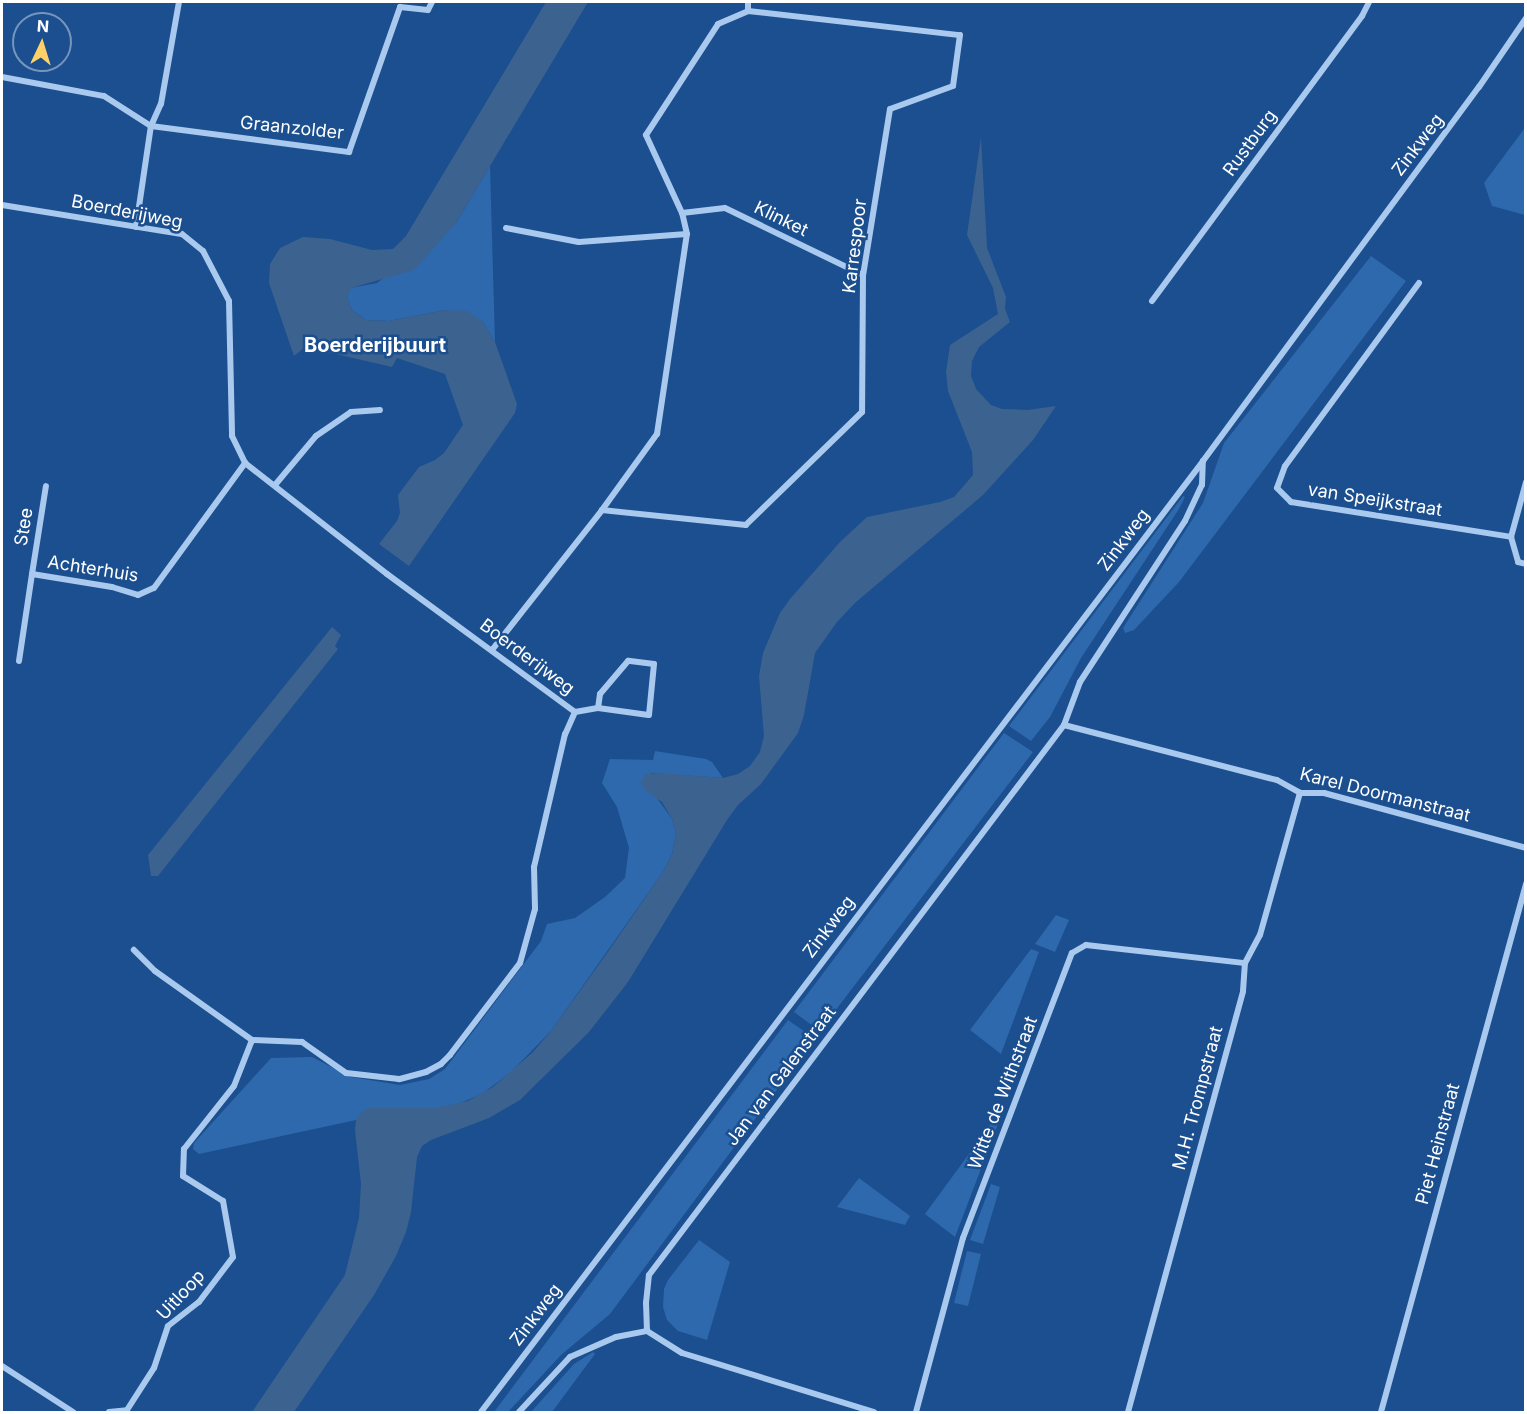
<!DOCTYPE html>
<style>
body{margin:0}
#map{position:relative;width:1527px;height:1414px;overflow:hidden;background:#1b4f8f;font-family:Inter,sans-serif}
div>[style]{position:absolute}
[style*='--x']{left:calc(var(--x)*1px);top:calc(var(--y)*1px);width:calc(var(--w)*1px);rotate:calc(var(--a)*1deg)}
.green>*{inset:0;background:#2e69ad}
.water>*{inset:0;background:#3c6290}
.minor>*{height:6px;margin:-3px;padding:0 3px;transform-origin:3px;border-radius:3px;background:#a9c9ee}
span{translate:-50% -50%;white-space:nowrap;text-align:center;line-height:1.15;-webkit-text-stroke:5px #1b4f8f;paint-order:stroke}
.street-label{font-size:18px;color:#fff}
.neighbourhood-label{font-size:20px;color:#fff;font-weight:700}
.frame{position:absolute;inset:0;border:3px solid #fff;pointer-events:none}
.north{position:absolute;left:12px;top:12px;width:60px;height:60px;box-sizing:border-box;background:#1b4f8f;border:2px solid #7695bc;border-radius:50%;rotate:4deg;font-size:16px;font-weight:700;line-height:24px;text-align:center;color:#fff}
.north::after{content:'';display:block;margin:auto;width:21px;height:27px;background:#ffd166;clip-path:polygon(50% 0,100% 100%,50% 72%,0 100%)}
</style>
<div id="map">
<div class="green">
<div style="clip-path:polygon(1524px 129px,1526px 131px,1525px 215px,1492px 206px,1484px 183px)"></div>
<div style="clip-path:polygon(490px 166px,495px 342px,483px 322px,445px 310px,389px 321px,366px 320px,352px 310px,347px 298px,350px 288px,377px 283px,456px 223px)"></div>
<div style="clip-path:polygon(1371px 256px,1406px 281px,1179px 582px,1134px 630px,1125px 633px,1123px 628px,1203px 503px,1224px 443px)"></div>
<div style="clip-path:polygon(1183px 496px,1185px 497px,1179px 509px,1081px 658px,1050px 717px,1031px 741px,1009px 726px)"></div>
<div style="clip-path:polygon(1004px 733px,1033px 752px,825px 1024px,822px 1022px,817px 1029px,794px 1012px)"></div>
<div style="clip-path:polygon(655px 751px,706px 759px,712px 762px,723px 778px,651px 773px,657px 798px,672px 819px,676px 833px,672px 854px,663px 872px,551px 1031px,511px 1072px,482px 1094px,453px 1106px,356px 1120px,199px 1154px,193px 1149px,194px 1143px,271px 1058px,312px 1057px,351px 1077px,400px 1085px,429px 1079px,445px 1069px,541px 941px,547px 924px,575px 918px,605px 897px,625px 878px,629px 848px,617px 807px,602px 783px,610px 759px,653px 760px)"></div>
<div style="clip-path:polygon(1056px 915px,1069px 920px,1055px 952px,1035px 944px)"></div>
<div style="clip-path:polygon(1031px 949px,1039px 952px,1001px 1054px,970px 1030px)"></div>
<div style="clip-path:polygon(788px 1020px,811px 1036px,805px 1046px,808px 1048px,610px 1314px,561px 1355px,508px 1412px,494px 1412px)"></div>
<div style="clip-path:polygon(993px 1121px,998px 1124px,955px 1237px,925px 1214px)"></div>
<div style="clip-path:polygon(859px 1178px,910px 1216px,905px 1225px,837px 1207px)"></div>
<div style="clip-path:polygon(991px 1184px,1000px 1187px,983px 1244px,970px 1240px)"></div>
<div style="clip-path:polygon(699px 1240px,730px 1262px,707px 1340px,678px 1331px,667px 1320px,663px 1307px,664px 1289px,668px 1280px)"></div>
<div style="clip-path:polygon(967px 1251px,981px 1254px,968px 1306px,954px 1303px)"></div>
<div style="clip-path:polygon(593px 1352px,595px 1354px,552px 1412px,531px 1412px,574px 1364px)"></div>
</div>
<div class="water">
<div style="clip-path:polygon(546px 2px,588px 2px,456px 223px,414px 270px,351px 288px,347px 298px,352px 310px,366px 320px,389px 321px,445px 310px,467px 311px,483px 322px,495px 342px,517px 404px,515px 413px,409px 566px,379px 544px,397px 521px,400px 513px,398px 495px,419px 467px,435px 460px,444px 453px,463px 425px,445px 374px,397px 358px,392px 367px,305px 347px,294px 356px,269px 283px,270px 264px,280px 248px,303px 237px,330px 239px,372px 250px,393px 249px,406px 236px)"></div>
<div style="clip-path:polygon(981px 137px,987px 248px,1006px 297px,1005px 309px,1010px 322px,979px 347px,972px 361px,971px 376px,976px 389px,991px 405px,1002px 409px,1028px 410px,1056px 406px,1033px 440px,983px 495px,856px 602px,837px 622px,815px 653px,804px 715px,798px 733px,761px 784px,738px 805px,727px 820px,628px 982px,589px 1032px,520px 1100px,489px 1118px,431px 1140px,422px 1146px,417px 1157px,411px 1212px,406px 1232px,396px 1256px,374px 1295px,294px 1412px,252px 1412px,345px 1275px,359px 1218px,361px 1184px,355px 1130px,356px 1120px,361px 1113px,368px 1108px,435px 1108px,468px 1101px,493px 1087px,533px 1052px,551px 1031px,607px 953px,663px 872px,672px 854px,676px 833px,672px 819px,662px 802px,644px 789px,641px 781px,646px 774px,659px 773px,723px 778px,738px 774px,750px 766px,760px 752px,764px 736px,759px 676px,763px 653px,780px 613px,790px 599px,840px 542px,867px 517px,940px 502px,954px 497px,973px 475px,972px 452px,948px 391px,946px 372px,950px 345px,998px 314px,993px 288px,967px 235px)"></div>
<div style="clip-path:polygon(332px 627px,341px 635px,335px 646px,338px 649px,158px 876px,151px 876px,148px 855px)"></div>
</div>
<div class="minor">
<div style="--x:748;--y:11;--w:9;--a:-90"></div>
<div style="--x:2;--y:77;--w:104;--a:10.6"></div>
<div style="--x:104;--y:96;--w:56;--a:32.6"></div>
<div style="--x:151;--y:126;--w:200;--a:7.5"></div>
<div style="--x:349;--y:152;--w:154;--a:-70.6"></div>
<div style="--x:400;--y:7;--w:28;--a:6"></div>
<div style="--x:428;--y:10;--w:9;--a:-63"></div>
<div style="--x:2;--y:205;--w:182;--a:9.2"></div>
<div style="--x:182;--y:234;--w:27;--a:39"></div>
<div style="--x:203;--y:251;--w:56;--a:62.5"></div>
<div style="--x:229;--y:301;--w:135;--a:88.7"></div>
<div style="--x:232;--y:436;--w:30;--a:64"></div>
<div style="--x:245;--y:463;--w:180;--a:38"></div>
<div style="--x:387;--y:574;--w:233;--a:36.3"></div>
<div style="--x:575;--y:712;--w:24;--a:114"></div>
<div style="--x:565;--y:734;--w:137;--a:103.1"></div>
<div style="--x:534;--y:867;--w:42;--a:88.6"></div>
<div style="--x:535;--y:909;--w:56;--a:105.5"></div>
<div style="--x:520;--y:963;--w:116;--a:127.3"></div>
<div style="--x:450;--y:1055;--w:13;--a:135"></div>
<div style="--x:441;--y:1064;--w:17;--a:152"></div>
<div style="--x:426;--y:1072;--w:28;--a:165"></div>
<div style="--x:399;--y:1079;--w:53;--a:-173.5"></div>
<div style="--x:346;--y:1073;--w:54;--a:-144.8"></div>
<div style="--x:302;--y:1042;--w:50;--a:-177.7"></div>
<div style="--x:252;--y:1040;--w:119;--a:-144.6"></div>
<div style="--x:155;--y:971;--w:30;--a:-135"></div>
<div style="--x:682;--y:213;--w:43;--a:-6.6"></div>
<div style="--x:725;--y:208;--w:153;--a:25.9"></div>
<div style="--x:136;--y:227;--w:102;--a:-81.6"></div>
<div style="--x:151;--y:126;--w:24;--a:-66"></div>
<div style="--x:161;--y:104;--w:104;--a:-80"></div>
<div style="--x:506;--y:228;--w:74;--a:10.9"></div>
<div style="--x:579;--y:242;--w:108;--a:-4.2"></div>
<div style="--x:1419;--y:283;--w:227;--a:126.2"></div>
<div style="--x:1285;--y:466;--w:23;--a:110"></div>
<div style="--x:1277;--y:488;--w:20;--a:45"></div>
<div style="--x:1291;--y:502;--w:223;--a:9"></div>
<div style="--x:1511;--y:537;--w:26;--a:74"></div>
<div style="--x:1518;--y:562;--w:8;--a:14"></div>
<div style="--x:1152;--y:301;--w:354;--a:-53.6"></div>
<div style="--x:1362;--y:16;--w:16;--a:-63"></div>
<div style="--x:275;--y:485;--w:64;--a:-50.1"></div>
<div style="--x:316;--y:436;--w:42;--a:-34.4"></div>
<div style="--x:351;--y:412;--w:29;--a:-4"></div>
<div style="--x:1511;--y:537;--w:57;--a:-74.7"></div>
<div style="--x:32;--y:574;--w:89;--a:-81"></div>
<div style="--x:492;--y:650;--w:178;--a:-51.8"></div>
<div style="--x:602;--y:510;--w:94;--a:-54.1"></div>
<div style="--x:657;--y:434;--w:202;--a:-81.5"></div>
<div style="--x:687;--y:234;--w:22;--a:-103"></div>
<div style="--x:682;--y:213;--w:86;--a:-114.8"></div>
<div style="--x:646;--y:135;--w:132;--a:-57"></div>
<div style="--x:718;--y:24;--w:33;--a:-23"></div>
<div style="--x:748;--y:11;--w:213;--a:6.5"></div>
<div style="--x:960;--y:35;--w:51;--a:97.8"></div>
<div style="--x:953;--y:86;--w:67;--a:159.9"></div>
<div style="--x:890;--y:109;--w:168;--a:99.2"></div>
<div style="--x:863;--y:275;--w:137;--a:90.4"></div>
<div style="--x:862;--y:412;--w:162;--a:135.8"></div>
<div style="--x:746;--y:525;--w:145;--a:-174.1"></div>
<div style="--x:19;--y:661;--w:88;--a:-81.5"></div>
<div style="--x:32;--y:574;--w:81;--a:9.2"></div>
<div style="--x:112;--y:587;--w:27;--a:17"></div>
<div style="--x:138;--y:595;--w:17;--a:-24"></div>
<div style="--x:154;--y:588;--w:155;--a:-53.9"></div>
<div style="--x:575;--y:712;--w:23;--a:-10"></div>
<div style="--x:598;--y:708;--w:51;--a:7.8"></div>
<div style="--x:649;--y:715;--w:51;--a:-84.4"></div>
<div style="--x:654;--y:664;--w:26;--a:-173"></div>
<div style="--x:628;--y:661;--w:43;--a:130.3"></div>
<div style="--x:600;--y:694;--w:14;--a:98"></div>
<div style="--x:1064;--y:725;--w:220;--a:14.5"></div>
<div style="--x:1277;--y:780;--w:26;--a:29"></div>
<div style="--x:1300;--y:793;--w:24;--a:0"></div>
<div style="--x:1324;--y:793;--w:209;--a:15.2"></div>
<div style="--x:647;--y:1331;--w:41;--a:32.2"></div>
<div style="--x:682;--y:1353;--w:201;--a:17.1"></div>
<div style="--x:2;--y:1366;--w:85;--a:32.9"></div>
<div style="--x:109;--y:1412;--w:18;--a:-6"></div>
<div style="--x:127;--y:1410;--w:50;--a:-57.3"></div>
<div style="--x:154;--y:1368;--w:44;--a:-71.6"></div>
<div style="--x:168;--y:1326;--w:39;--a:-38"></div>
<div style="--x:199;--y:1302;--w:56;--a:-52.9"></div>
<div style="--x:233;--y:1257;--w:57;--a:-100.1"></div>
<div style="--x:223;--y:1201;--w:47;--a:-148"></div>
<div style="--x:183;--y:1176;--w:27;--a:-88"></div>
<div style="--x:184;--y:1149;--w:80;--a:-51.6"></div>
<div style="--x:234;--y:1086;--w:49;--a:-68.6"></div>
<div style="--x:481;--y:1412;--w:1194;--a:-52.79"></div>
<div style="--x:1203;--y:461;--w:465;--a:-53.6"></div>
<div style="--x:1479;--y:87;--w:83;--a:-55.7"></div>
<div style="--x:519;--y:1412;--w:75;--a:-47.2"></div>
<div style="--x:570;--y:1357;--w:50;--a:-23.5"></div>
<div style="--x:616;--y:1337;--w:32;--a:-11"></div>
<div style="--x:647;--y:1331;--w:28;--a:-92"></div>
<div style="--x:646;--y:1303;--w:28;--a:-84"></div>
<div style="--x:649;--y:1275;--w:689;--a:-52.96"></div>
<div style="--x:1064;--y:725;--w:46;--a:-69.6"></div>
<div style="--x:1080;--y:682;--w:192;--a:-56.9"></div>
<div style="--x:1185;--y:521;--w:40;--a:-65"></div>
<div style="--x:1202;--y:485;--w:24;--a:-88"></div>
<div style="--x:916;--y:1412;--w:180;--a:-74.9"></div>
<div style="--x:963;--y:1238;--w:305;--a:-69.1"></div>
<div style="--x:1072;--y:953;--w:16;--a:-30"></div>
<div style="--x:1086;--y:945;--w:160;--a:6.5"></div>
<div style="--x:1128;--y:1412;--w:436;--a:-74.7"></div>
<div style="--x:1243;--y:991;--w:28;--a:-86"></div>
<div style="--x:1245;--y:963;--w:32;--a:-62"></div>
<div style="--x:1260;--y:935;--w:148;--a:-74.3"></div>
<div style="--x:1381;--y:1412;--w:548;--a:-74.64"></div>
</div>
<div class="street-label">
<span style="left:292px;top:128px;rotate:6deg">Graanzolder</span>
<span style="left:1250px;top:143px;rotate:-54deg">Rustburg</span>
<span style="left:1418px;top:145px;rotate:-53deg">Zinkweg</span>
<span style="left:127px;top:212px;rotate:11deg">Boerderijweg</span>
<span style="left:781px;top:219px;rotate:26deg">Klinket</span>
<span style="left:855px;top:246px;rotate:-83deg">Karrespoor</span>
<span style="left:1375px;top:500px;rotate:9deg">van Speijkstraat</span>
<span style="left:24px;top:527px;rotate:-81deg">Stee</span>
<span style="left:1124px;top:540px;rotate:-53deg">Zinkweg</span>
<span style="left:93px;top:569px;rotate:9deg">Achterhuis</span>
<span style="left:527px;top:657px;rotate:37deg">Boerderijweg</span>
<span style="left:1385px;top:795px;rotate:14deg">Karel Doormanstraat</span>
<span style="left:829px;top:927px;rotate:-53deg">Zinkweg</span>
<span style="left:781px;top:1076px;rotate:-53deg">Jan van Galenstraat</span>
<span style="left:1003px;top:1093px;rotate:-69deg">Witte de Withstraat</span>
<span style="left:1198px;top:1098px;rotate:-75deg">M.H. Trompstraat</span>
<span style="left:1438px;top:1144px;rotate:-75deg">Piet Heinstraat</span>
<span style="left:181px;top:1295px;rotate:-47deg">Uitloop</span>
<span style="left:536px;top:1315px;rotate:-53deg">Zinkweg</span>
</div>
<div class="neighbourhood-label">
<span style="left:375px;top:345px">Boerderijbuurt</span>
</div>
<div class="frame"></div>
<div class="north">N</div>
</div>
